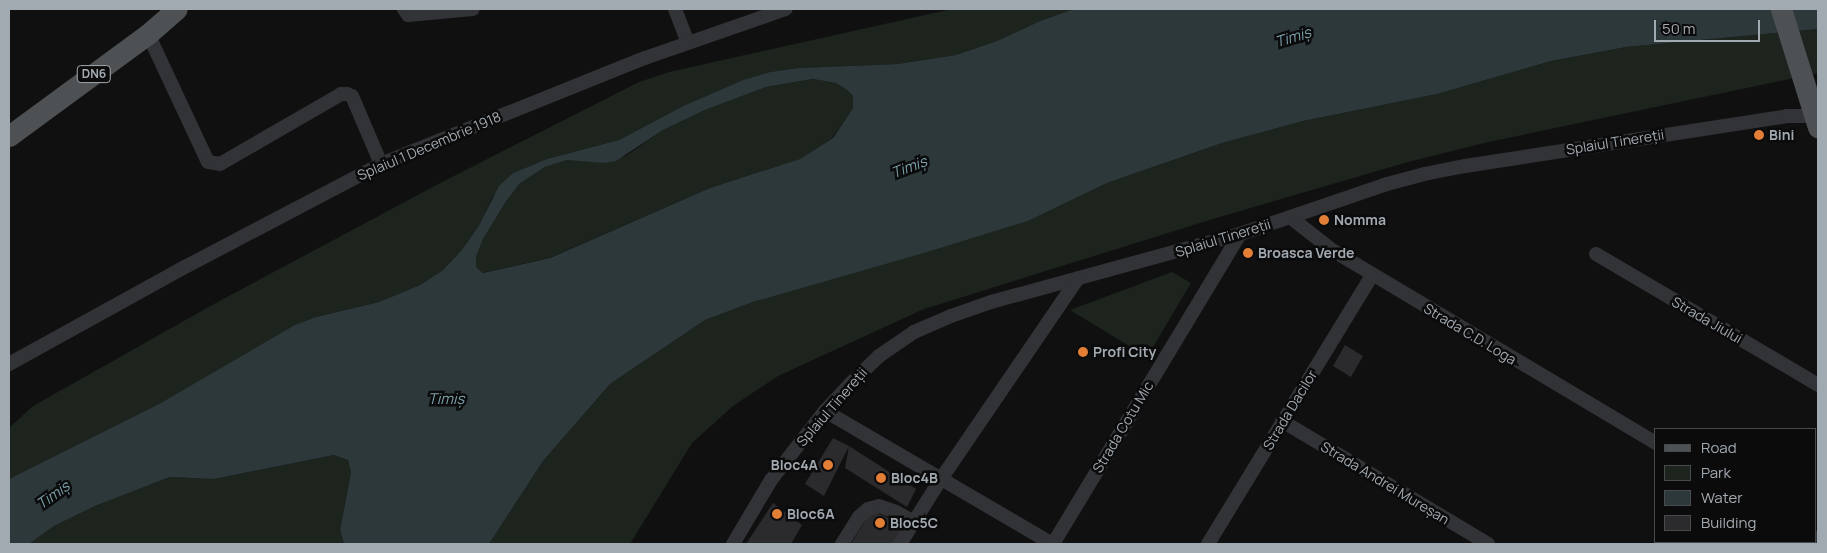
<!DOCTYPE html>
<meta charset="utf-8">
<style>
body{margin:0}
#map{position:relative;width:1827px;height:553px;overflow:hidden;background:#101011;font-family:Manrope,sans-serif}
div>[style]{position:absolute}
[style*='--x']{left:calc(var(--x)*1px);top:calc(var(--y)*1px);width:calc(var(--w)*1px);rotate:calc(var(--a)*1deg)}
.green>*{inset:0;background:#1d231d}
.water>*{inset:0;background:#2c383a}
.building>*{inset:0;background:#2b2b2d}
.street>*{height:14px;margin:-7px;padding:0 7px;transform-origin:7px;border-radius:7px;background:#313336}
.primary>*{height:21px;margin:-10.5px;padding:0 10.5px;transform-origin:10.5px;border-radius:10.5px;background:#4d5154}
.dots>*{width:14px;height:14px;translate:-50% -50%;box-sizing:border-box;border:2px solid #0b0b0c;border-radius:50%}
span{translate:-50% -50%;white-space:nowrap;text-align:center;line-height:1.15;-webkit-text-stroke:5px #0b0b0c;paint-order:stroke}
.shield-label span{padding:1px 4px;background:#0b0b0c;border:1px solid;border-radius:4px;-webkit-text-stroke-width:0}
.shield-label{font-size:12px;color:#a2aab1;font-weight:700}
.poi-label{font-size:14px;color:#a2aab1;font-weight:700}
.left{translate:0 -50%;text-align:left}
.right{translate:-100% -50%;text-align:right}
.street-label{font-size:14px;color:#a2aab1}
.water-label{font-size:15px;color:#7ba0aa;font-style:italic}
.frame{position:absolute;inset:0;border:10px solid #a2aab1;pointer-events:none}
.legend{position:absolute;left:1654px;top:428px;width:162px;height:115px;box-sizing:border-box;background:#0b0b0c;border:1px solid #474b4e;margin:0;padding:6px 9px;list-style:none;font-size:15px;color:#a2aab1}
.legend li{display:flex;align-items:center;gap:10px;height:25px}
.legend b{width:25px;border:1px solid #474b4e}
.scale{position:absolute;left:1654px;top:20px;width:106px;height:22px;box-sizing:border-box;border:2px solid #a2aab1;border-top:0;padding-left:6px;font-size:15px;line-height:18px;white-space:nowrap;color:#a2aab1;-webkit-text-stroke:4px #0b0b0c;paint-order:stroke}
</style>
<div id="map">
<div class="green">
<div style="clip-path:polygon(952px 9px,1074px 9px,1040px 21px,997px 41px,956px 55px,898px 64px,798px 68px,770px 72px,743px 80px,683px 106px,619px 140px,547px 159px,513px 173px,492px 198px,478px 227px,461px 251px,443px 270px,420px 285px,379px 302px,316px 317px,261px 346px,159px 404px,9px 479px,9px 428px,33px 406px,214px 304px,444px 181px,639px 82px,669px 72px)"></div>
<div style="clip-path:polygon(1818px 29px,1818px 73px,1484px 143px,1408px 162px,1213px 219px,924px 309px,778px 376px,733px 406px,692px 443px,630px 544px,489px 544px,543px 461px,610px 384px,705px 320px,753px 302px,1028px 221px,1107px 183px,1222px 143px,1303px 121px,1437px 94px,1551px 61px,1626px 47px)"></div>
<div style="clip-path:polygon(813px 79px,836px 83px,847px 90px,853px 96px,853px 108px,832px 138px,801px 159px,710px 188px,549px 258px,482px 273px,476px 267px,476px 257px,483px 239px,505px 203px,519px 184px,545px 167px,567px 160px,626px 156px,663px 130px,705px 110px,766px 87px)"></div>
<div style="clip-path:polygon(1172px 272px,1191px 283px,1147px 357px,1070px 310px)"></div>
<div style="clip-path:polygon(334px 455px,348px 460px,351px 472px,340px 530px,344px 544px,29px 544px,54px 526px,95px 506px,170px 477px,214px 479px)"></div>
</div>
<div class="water">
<div style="clip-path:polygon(evenodd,1074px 9px,1818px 9px,1818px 29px,1626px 47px,1551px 61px,1437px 94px,1303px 121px,1222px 143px,1107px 183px,1028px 221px,927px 252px,753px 302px,705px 320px,610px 384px,543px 461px,489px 544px,344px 544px,340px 530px,351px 472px,348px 460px,334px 455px,214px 479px,170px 477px,95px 506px,54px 526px,29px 544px,9px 544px,9px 479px,159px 404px,295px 325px,316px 317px,379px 302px,420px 285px,443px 270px,461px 251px,478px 227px,499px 186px,513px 173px,547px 159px,619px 140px,683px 106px,743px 80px,770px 72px,798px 68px,898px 64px,956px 55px,997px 41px,1040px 21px,1074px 9px,813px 79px,836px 83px,847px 90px,853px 96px,853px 108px,833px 138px,800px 159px,710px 188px,550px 258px,483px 273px,476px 267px,476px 257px,483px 239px,505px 203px,519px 184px,545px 167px,567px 160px,605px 163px,616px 161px,663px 130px,705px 110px,766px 87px,813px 79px)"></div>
</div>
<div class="building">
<div style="clip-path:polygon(1345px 345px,1363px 356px,1351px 377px,1333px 366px)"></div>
<div style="clip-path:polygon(833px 438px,849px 446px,824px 496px,805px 484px)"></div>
<div style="clip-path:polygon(849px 446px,916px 489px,907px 507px,845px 468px)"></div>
<div style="clip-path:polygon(773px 503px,802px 525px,791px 544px,746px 544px)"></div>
<div style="clip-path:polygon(871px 511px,885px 516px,906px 530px,897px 544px,851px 544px)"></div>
</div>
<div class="street">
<div style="--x:404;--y:9;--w:7;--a:56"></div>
<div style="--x:408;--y:15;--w:65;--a:-5.3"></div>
<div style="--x:675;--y:9;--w:36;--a:69"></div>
<div style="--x:148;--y:34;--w:141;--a:64.9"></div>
<div style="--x:208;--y:162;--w:12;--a:9"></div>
<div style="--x:220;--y:164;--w:140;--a:-30"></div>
<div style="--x:341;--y:94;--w:6;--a:0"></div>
<div style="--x:347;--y:94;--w:5;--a:22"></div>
<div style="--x:352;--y:96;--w:74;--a:66.9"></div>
<div style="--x:1290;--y:217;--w:53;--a:38.2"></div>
<div style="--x:1332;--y:250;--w:377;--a:30.8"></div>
<div style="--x:1596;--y:254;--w:258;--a:30.5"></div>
<div style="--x:9;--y:364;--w:199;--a:-28.9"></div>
<div style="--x:183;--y:268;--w:224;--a:-27.7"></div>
<div style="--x:381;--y:164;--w:284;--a:-21.9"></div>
<div style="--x:645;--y:58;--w:149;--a:-19.2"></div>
<div style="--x:825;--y:411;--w:264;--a:30.3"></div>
<div style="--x:1282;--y:421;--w:240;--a:30.8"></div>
<div style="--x:1816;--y:538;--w:3;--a:45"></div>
<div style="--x:733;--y:544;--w:74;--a:-59.3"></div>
<div style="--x:771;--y:480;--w:88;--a:-52"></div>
<div style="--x:825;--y:411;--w:37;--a:-47"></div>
<div style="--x:850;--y:384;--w:40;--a:-44"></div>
<div style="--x:879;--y:356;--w:42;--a:-34.4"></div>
<div style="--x:914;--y:332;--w:40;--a:-23.4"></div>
<div style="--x:951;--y:316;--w:42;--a:-19.3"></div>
<div style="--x:991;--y:302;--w:258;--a:-15.3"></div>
<div style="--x:1240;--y:234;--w:155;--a:-18.8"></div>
<div style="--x:1387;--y:184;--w:38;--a:-15"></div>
<div style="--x:1424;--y:174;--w:42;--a:-11"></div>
<div style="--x:1465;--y:166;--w:326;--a:-8.8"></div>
<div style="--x:1787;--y:116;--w:31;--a:0"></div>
<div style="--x:842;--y:544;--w:32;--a:-58"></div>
<div style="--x:859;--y:517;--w:12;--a:-42"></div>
<div style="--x:868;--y:509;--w:11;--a:-15"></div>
<div style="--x:879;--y:506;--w:18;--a:19"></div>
<div style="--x:896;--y:512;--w:21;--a:29"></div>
<div style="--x:900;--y:544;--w:77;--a:-57.8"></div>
<div style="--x:941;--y:479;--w:243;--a:-55.7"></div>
<div style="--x:1053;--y:544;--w:362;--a:-58.9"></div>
<div style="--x:1208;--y:544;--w:315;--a:-58.6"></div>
</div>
<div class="primary">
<div style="--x:1781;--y:9;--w:124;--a:72.6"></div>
<div style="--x:9;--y:136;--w:172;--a:-36.3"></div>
<div style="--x:148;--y:34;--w:38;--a:-41"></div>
</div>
<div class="dots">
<div style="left:1759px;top:135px;background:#e37e36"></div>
<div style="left:1324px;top:220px;background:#e37e36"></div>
<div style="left:1248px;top:253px;background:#e37e36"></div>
<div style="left:1083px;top:352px;background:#e37e36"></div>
<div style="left:828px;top:465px;background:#e37e36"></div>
<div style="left:881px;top:478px;background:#e37e36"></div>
<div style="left:777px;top:514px;background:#e37e36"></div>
<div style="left:880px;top:523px;background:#e37e36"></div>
</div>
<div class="shield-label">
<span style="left:94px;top:74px">DN6</span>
</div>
<div class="poi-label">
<span class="left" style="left:1769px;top:135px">Bini</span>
<span class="left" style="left:1334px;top:220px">Nomma</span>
<span class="left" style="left:1258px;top:253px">Broasca Verde</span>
<span class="left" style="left:1093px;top:352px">Profi City</span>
<span class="right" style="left:818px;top:465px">Bloc4A</span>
<span class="left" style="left:891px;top:478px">Bloc4B</span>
<span class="left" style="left:787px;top:514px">Bloc6A</span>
<span class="left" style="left:890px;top:523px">Bloc5C</span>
</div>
<div class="street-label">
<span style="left:1615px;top:142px;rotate:-9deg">Splaiul Tinereții</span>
<span style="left:429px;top:146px;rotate:-23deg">Splaiul 1 Decembrie 1918</span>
<span style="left:1223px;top:238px;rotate:-17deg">Splaiul Tinereții</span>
<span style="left:1707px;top:320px;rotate:30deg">Strada Jiului</span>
<span style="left:1470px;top:334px;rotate:31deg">Strada C.D. Loga</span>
<span style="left:832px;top:407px;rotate:-49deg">Splaiul Tinereții</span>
<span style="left:1290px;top:410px;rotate:-59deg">Strada Dacilor</span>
<span style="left:1123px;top:427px;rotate:-59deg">Strada Cotu Mic</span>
<span style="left:1385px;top:483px;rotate:31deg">Strada Andrei Mureșan</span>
</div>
<div class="water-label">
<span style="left:1293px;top:37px;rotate:-17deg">Timiș</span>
<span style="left:909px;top:167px;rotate:-21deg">Timiș</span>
<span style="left:446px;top:399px">Timiș</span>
<span style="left:53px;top:495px;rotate:-36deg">Timiș</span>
</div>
<div class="frame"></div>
<ul class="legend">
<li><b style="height:6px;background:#4d5154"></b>Road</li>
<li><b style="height:14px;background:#1d231d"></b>Park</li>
<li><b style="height:14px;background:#2c383a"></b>Water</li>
<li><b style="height:14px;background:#2b2b2d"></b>Building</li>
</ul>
<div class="scale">50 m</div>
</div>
